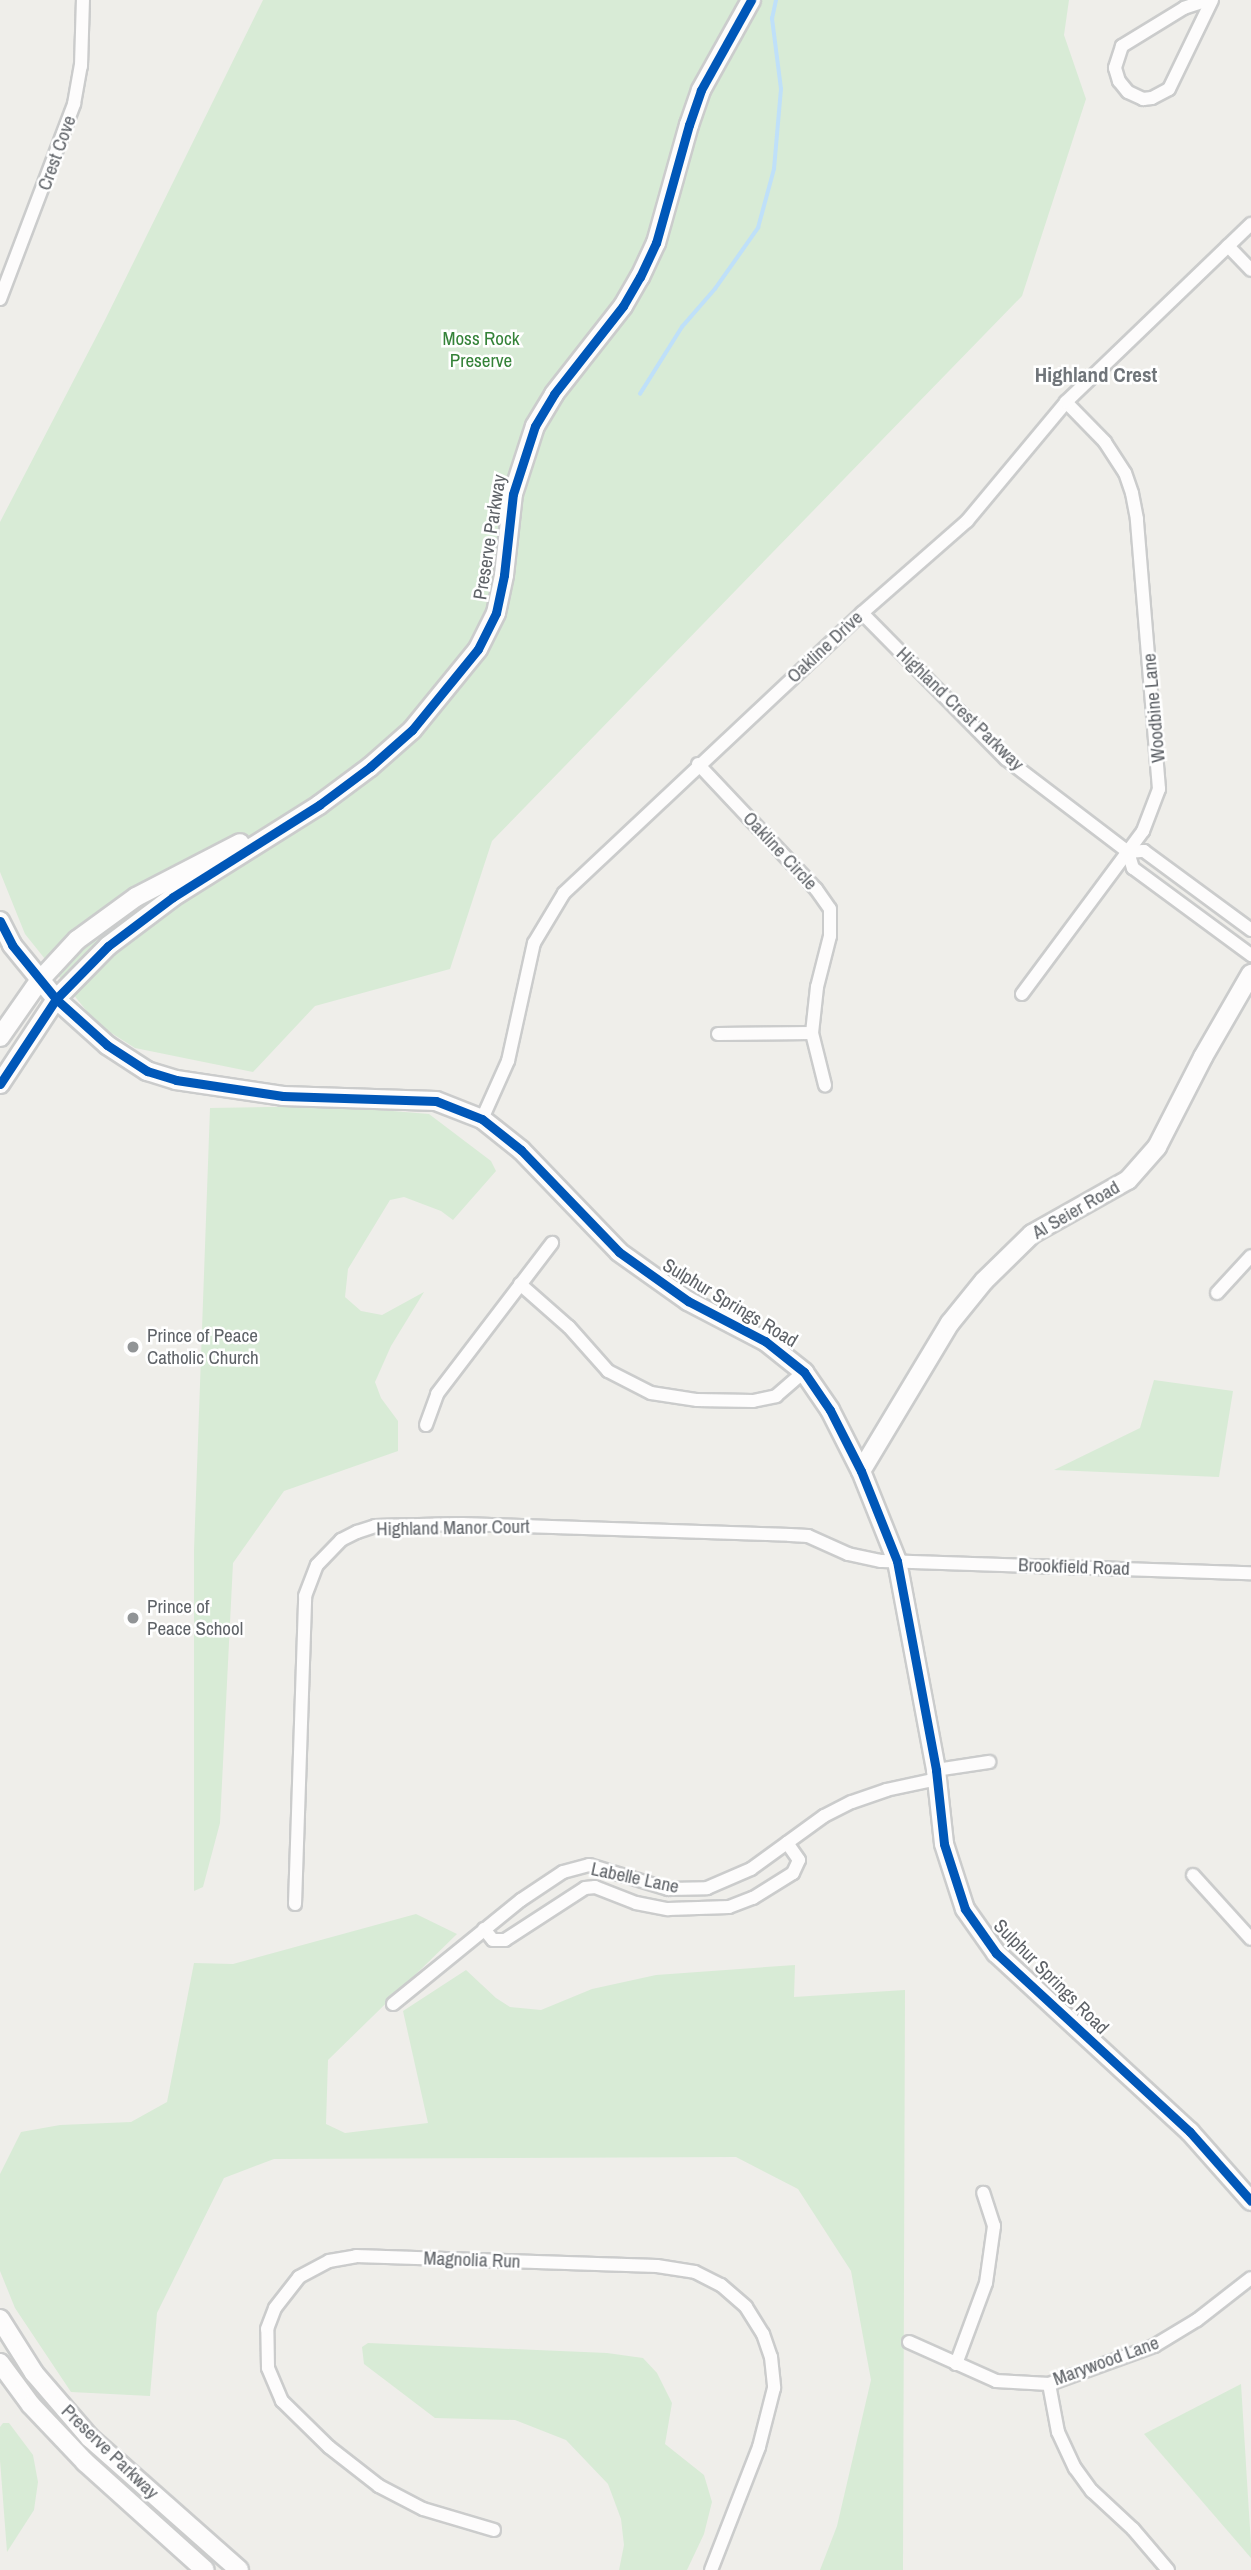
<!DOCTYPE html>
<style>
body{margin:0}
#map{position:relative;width:1251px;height:2570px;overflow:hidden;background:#efeeea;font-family:"Archivo Narrow",sans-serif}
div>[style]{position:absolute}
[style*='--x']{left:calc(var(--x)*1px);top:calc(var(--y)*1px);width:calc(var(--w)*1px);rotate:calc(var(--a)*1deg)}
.green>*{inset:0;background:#d8ebd6}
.stream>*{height:3.5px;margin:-1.75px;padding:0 1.75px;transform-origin:1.75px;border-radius:1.75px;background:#bfe0f9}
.roads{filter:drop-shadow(2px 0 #cbcccc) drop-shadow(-2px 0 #cbcccc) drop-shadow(0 2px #cbcccc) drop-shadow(0 -2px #cbcccc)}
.street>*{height:12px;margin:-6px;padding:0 6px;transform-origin:6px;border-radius:6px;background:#fdfcfc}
.secondary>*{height:18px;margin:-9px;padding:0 9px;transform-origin:9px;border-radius:9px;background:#fdfcfc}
.cycleway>*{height:9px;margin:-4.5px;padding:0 4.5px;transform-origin:4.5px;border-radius:4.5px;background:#0057b8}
.dots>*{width:19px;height:19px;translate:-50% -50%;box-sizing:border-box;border:4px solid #fff;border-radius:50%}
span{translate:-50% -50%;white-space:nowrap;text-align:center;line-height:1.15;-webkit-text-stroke:5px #fff;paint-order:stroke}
.street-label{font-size:19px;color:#5f6368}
.park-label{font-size:19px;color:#348238}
.poi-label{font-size:19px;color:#5f6368}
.left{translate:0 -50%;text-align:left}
.neighbourhood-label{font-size:21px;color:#70757a;font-weight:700}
</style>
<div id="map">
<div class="green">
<div style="clip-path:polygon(263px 0,1069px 0,1064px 35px,1086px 99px,1022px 296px,492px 841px,450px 969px,315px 1006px,253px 1072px,135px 1048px,97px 1024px,25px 934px,0 872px,0 522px,105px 320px)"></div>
<div style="clip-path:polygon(332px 1106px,429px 1114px,491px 1161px,496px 1171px,453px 1220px,441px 1211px,404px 1197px,390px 1200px,348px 1269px,345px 1297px,361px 1311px,382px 1315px,424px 1292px,391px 1346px,375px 1382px,381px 1398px,398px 1421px,398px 1451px,284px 1491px,233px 1563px,220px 1823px,203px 1887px,194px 1891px,194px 1550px,210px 1108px)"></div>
<div style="clip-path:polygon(1154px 1380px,1233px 1391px,1219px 1477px,1054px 1470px,1140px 1428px)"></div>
<div style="clip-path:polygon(416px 1914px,457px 1934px,328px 2060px,326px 2124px,345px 2133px,428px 2123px,403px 2011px,466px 1970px,496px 1998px,510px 2007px,541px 2010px,592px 1989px,656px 1975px,795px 1965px,794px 1997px,905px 1990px,903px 2570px,820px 2570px,837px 2526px,871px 2380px,851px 2271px,798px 2189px,736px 2157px,274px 2159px,224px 2178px,157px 2313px,150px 2396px,71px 2392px,15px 2308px,0 2271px,0 2174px,21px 2132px,60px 2125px,131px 2122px,167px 2102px,194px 1963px,233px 1964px)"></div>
<div style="clip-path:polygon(368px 2343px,607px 2353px,643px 2358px,657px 2373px,672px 2403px,665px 2444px,704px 2475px,712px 2502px,704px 2534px,687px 2570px,619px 2570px,624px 2545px,621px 2519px,608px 2484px,566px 2440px,515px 2420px,435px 2418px,364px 2364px,362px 2347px)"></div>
<div style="clip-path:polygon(1241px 2384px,1251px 2545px,1251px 2558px,1144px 2434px)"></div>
<div style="clip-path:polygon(3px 2423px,9px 2423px,33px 2455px,38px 2482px,34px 2510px,7px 2552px,0 2460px,0 2427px)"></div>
</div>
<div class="stream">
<div style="--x:640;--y:394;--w:79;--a:-57.9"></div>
<div style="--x:682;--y:327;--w:50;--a:-49"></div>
<div style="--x:715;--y:289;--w:75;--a:-54.8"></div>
<div style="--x:758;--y:228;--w:61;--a:-74.8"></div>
<div style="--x:774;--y:169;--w:80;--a:-85"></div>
<div style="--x:781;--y:89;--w:71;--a:-97.3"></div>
<div style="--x:772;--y:19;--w:19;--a:-78"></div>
</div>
<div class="roads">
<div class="street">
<div style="--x:1208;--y:0;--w:25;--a:162"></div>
<div style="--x:1184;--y:8;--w:73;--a:148.5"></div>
<div style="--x:1122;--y:46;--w:23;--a:108"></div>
<div style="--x:1115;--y:68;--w:14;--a:73"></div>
<div style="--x:1119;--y:81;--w:14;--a:51"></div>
<div style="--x:1128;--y:92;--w:17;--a:25"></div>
<div style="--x:1143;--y:99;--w:9;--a:-6"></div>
<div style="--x:1152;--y:98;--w:19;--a:-28"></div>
<div style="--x:1169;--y:89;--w:99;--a:-64.2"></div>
<div style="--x:1228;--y:246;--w:33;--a:46"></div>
<div style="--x:0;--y:299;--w:209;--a:-69.2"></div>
<div style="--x:74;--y:104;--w:39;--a:-80"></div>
<div style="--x:81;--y:66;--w:66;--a:-88.3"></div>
<div style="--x:862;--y:613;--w:205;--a:45.4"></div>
<div style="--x:1006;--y:759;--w:153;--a:37.3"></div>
<div style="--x:1128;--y:852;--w:17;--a:73"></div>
<div style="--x:1133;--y:868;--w:147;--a:36.4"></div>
<div style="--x:698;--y:764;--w:172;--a:46.7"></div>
<div style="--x:816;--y:889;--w:24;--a:55"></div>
<div style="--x:830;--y:909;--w:27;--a:90"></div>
<div style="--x:830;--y:936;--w:53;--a:104.3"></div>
<div style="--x:817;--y:987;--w:46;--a:96.2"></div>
<div style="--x:812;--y:1033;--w:54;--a:76"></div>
<div style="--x:1128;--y:852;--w:16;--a:-4"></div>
<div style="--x:1144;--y:851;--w:133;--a:36.4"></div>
<div style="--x:1022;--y:994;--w:203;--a:-53.4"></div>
<div style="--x:1143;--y:831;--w:45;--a:-69.1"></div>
<div style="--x:1159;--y:789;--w:271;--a:-94.7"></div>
<div style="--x:1137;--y:519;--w:26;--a:-101"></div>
<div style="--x:1132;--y:493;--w:21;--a:-109"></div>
<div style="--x:1125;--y:473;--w:37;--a:-123"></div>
<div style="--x:1105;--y:442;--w:56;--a:-134.3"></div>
<div style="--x:718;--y:1034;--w:94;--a:-0.6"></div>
<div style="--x:482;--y:1119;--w:64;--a:-65.9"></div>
<div style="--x:508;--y:1061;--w:121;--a:-77.6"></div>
<div style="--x:534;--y:943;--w:58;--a:-59"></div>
<div style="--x:564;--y:893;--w:409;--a:-43.2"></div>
<div style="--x:862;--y:613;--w:140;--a:-41.2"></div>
<div style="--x:967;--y:521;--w:155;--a:-50.2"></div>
<div style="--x:1066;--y:402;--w:257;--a:-43.9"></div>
<div style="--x:520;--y:1284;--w:65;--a:41.3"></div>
<div style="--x:569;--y:1327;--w:59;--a:48.4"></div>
<div style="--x:608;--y:1371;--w:48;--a:27.1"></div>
<div style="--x:651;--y:1393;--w:47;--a:8.7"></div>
<div style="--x:697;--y:1400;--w:56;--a:1"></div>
<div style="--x:753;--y:1401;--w:24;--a:-12"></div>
<div style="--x:776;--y:1396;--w:37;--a:-41"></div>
<div style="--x:1217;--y:1293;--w:50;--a:-47.4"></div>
<div style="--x:426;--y:1425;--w:33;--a:-70"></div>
<div style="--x:437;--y:1394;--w:190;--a:-52.7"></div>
<div style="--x:936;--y:1770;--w:54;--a:-8.6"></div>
<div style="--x:1193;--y:1875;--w:86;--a:47.8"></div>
<div style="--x:295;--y:1904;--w:308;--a:-88.1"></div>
<div style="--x:305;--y:1596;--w:33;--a:-69"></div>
<div style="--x:317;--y:1565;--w:35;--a:-46"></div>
<div style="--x:341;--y:1540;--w:18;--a:-27"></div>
<div style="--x:357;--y:1532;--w:19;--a:-18"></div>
<div style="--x:375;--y:1526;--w:87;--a:-1.3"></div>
<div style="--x:462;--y:1524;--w:328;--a:1.9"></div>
<div style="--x:790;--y:1535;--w:18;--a:3"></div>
<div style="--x:808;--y:1536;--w:44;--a:24.2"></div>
<div style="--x:848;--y:1554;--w:34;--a:12"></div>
<div style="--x:881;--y:1561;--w:370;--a:1.9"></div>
<div style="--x:484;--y:1929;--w:14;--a:51"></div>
<div style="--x:493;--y:1940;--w:12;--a:0"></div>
<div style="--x:505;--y:1940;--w:95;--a:-33"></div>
<div style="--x:585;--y:1888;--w:10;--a:-6"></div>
<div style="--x:595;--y:1887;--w:44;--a:21.3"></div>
<div style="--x:636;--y:1903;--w:33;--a:11"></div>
<div style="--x:668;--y:1909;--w:61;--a:-1.9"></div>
<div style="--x:729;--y:1907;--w:26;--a:-21"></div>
<div style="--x:753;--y:1898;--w:47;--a:-32"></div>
<div style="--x:793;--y:1873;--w:14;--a:-65"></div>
<div style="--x:799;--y:1860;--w:21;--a:-125"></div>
<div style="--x:393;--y:2004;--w:165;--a:-39.1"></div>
<div style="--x:521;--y:1900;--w:50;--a:-33.7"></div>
<div style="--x:563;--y:1872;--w:27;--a:-15"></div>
<div style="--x:589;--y:1865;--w:83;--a:16.9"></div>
<div style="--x:668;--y:1889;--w:39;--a:-1"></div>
<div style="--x:707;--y:1888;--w:48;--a:-23.4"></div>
<div style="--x:751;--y:1869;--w:90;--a:-36"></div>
<div style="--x:824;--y:1816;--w:31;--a:-27"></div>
<div style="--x:852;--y:1802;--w:36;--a:-19"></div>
<div style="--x:886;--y:1790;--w:52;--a:-12.2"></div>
<div style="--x:909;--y:2342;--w:95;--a:24.1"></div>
<div style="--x:996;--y:2381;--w:53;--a:3.2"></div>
<div style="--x:1049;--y:2384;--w:112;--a:-19.9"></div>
<div style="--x:1154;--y:2346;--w:50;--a:-31.2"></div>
<div style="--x:1197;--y:2320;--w:68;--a:-37.9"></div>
<div style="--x:956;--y:2364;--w:86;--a:-69.7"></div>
<div style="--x:986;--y:2283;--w:58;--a:-82"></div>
<div style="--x:994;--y:2226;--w:35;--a:-108"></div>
<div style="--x:1049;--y:2384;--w:49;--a:79.4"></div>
<div style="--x:1058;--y:2432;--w:40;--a:65"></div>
<div style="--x:1075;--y:2468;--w:29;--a:54"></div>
<div style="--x:1092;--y:2491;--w:56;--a:42.8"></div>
<div style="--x:1133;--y:2529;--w:54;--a:49.5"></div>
<div style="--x:494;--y:2530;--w:74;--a:-163.5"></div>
<div style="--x:423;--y:2509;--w:50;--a:-152.4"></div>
<div style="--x:379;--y:2486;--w:63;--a:-142"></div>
<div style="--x:329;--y:2447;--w:66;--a:-135.6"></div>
<div style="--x:282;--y:2401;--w:36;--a:-113"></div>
<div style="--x:268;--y:2368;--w:39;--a:-91"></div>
<div style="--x:267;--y:2329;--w:22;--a:-69"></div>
<div style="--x:275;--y:2308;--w:39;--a:-52"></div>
<div style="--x:299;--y:2277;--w:34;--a:-28"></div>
<div style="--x:329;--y:2261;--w:27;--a:-10"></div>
<div style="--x:356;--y:2256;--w:301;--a:1.9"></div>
<div style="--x:657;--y:2266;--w:38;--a:9"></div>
<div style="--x:695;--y:2272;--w:29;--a:27"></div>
<div style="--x:721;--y:2285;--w:33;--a:41"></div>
<div style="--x:746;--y:2307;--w:32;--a:58"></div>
<div style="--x:763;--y:2334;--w:24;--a:71"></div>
<div style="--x:771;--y:2357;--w:31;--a:84"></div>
<div style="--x:774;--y:2388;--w:61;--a:104.3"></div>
<div style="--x:759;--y:2447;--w:132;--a:111.3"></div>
</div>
<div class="secondary">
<div style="--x:0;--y:921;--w:27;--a:63"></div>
<div style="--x:12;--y:945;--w:70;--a:50.8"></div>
<div style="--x:56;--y:999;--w:69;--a:42"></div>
<div style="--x:107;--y:1045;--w:48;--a:33"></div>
<div style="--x:147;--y:1071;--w:30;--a:17"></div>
<div style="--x:176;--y:1080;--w:108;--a:8.5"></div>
<div style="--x:283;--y:1096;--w:153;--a:1.9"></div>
<div style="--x:436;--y:1101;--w:49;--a:21.4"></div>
<div style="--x:482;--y:1119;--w:50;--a:38.5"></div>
<div style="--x:521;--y:1150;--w:141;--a:46.1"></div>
<div style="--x:619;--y:1252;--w:85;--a:35.4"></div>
<div style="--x:688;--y:1301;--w:87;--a:27.5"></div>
<div style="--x:765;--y:1341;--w:50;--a:38.5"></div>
<div style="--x:804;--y:1372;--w:46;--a:55.6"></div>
<div style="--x:830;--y:1410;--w:68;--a:63.1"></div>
<div style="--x:861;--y:1471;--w:97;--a:68.2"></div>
<div style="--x:897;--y:1561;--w:213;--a:79.4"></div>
<div style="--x:936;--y:1770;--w:74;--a:83.8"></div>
<div style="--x:944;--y:1844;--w:68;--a:72.1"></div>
<div style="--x:965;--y:1909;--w:54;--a:54.8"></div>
<div style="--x:996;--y:1953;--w:264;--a:42.7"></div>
<div style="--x:1190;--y:2132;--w:92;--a:48.5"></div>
<div style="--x:0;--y:1037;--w:68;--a:-55.1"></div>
<div style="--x:39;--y:981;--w:56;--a:-47.2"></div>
<div style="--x:77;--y:940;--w:73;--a:-36.1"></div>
<div style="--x:136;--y:897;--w:117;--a:-27.4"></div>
<div style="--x:0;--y:1084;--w:102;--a:-56.6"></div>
<div style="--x:56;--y:999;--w:74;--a:-45.5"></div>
<div style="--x:108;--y:946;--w:81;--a:-37"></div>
<div style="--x:173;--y:897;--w:173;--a:-32.2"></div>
<div style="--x:319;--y:805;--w:64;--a:-36.7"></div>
<div style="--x:370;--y:767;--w:56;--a:-41.4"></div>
<div style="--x:412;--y:730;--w:104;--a:-50.8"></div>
<div style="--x:478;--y:649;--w:40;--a:-63.4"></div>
<div style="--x:496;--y:613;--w:39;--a:-78"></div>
<div style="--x:504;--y:575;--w:81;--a:-83.7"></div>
<div style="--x:513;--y:494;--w:71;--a:-72.1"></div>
<div style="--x:535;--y:426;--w:37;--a:-59"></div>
<div style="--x:554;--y:394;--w:112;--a:-51.9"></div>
<div style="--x:623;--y:306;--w:34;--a:-60"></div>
<div style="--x:640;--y:277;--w:38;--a:-65"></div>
<div style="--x:656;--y:243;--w:123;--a:-74.4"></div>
<div style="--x:689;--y:125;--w:37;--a:-71"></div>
<div style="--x:701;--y:90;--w:103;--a:-60.9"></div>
<div style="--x:861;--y:1471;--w:173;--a:-59"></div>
<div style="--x:950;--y:1323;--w:54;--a:-51"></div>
<div style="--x:984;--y:1281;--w:67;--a:-44.4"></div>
<div style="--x:1032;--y:1234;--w:110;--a:-29.4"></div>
<div style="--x:1128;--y:1180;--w:44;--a:-48.7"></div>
<div style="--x:1157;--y:1147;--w:101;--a:-62.9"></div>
<div style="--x:1203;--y:1057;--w:96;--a:-60"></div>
<div style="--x:0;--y:2319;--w:64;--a:57.8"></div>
<div style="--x:34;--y:2373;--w:86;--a:49.3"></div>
<div style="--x:90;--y:2438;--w:199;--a:41.5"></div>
<div style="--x:0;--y:2363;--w:52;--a:53.6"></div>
<div style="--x:31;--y:2405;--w:79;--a:46.5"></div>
<div style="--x:85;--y:2462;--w:161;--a:42"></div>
</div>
</div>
<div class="cycleway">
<div style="--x:0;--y:921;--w:27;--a:63"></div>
<div style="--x:12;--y:945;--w:70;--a:50.8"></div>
<div style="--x:56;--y:999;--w:69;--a:42"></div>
<div style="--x:107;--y:1045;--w:48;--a:33"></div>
<div style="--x:147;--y:1071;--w:30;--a:17"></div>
<div style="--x:176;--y:1080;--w:108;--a:8.5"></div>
<div style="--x:283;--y:1096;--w:153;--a:1.9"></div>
<div style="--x:436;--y:1101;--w:49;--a:21.4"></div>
<div style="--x:482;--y:1119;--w:50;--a:38.5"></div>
<div style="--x:521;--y:1150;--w:141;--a:46.1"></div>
<div style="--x:619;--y:1252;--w:85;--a:35.4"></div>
<div style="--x:688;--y:1301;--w:87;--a:27.5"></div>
<div style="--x:765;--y:1341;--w:50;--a:38.5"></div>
<div style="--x:804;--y:1372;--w:46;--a:55.6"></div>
<div style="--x:830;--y:1410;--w:68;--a:63.1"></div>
<div style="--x:861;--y:1471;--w:97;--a:68.2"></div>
<div style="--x:897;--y:1561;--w:213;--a:79.4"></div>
<div style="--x:936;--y:1770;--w:74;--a:83.8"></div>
<div style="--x:944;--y:1844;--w:68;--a:72.1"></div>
<div style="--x:965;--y:1909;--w:54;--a:54.8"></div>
<div style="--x:996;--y:1953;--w:264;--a:42.7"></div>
<div style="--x:1190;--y:2132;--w:92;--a:48.5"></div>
<div style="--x:0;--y:1084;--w:102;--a:-56.6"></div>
<div style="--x:56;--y:999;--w:74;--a:-45.5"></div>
<div style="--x:108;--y:946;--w:81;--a:-37"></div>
<div style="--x:173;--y:897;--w:173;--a:-32.2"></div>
<div style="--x:319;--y:805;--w:64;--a:-36.7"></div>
<div style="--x:370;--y:767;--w:56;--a:-41.4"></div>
<div style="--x:412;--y:730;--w:104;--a:-50.8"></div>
<div style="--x:478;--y:649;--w:40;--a:-63.4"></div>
<div style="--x:496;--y:613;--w:39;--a:-78"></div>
<div style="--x:504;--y:575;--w:81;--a:-83.7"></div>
<div style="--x:513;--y:494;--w:71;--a:-72.1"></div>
<div style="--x:535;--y:426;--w:37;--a:-59"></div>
<div style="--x:554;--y:394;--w:112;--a:-51.9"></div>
<div style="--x:623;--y:306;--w:34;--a:-60"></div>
<div style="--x:640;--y:277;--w:38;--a:-65"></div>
<div style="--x:656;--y:243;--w:123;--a:-74.4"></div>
<div style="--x:689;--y:125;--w:37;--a:-71"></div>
<div style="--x:701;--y:90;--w:103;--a:-60.9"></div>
</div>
<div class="dots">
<div style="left:133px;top:1347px;background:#919496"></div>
<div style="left:133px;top:1618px;background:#919496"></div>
</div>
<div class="street-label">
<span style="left:57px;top:153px;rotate:-70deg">Crest Cove</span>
<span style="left:490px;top:537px;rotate:-81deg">Preserve Parkway</span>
<span style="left:825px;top:647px;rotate:-43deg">Oakline Drive</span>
<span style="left:1154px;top:708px;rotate:-95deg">Woodbine Lane</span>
<span style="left:960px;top:709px;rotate:44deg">Highland Crest Parkway</span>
<span style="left:780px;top:851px;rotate:47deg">Oakline Circle</span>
<span style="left:1076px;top:1210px;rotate:-30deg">Al Seier Road</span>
<span style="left:730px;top:1303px;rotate:31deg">Sulphur Springs Road</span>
<span style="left:453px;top:1528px;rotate:-1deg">Highland Manor Court</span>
<span style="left:1074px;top:1567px;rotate:2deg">Brookfield Road</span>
<span style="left:635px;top:1878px;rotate:12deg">Labelle Lane</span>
<span style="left:1051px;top:1977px;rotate:45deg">Sulphur Springs Road</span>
<span style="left:472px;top:2260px;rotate:2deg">Magnolia Run</span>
<span style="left:1106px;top:2361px;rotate:-20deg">Marywood Lane</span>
<span style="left:110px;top:2452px;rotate:44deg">Preserve Parkway</span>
</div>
<div class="park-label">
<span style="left:481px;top:350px">Moss Rock<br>Preserve</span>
</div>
<div class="poi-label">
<span class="left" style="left:147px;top:1347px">Prince of Peace<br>Catholic Church</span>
<span class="left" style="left:147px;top:1618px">Prince of<br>Peace School</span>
</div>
<div class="neighbourhood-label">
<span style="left:1096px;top:375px">Highland Crest</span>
</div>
</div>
